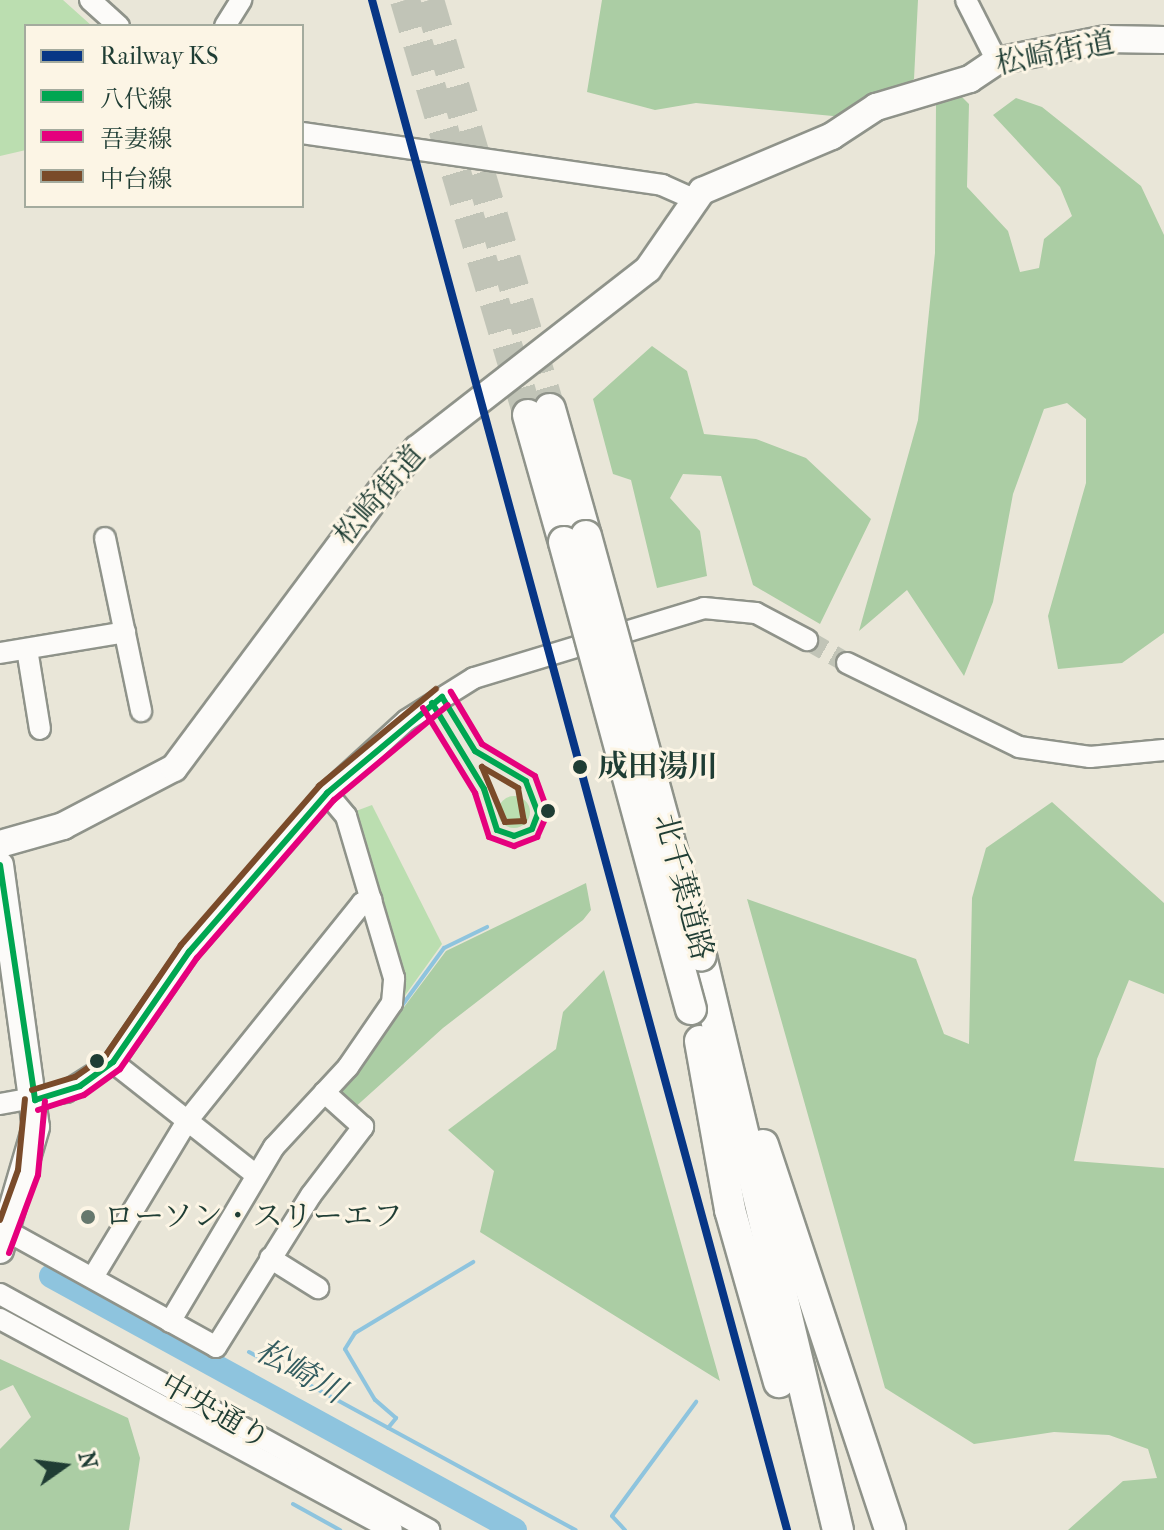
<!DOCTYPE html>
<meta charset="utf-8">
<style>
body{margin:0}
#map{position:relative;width:1164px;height:1530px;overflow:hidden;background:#e9e6d8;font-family:"IM FELL French Canon","Noto Serif JP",serif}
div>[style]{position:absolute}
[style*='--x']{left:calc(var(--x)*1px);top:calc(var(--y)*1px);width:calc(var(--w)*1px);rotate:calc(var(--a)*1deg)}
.green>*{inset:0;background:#bbdeb0}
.round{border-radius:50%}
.forest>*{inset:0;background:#abcda4}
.stream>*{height:4px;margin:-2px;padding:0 2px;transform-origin:2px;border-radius:2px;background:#8ec4de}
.river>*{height:24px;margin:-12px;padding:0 12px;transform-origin:12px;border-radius:12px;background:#8ec4de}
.minor-tunnel>*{height:20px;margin-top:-10px;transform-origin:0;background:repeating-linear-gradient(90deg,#c1c4b7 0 20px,transparent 0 30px)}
.highway-tunnel>*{height:30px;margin-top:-15px;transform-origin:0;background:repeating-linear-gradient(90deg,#c1c4b7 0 30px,transparent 0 45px)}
.roads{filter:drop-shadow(2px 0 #8f938a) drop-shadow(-2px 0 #8f938a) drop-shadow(0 2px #8f938a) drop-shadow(0 -2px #8f938a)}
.minor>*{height:20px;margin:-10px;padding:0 10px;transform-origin:10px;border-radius:10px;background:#fcfbf9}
.major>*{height:26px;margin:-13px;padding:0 13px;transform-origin:13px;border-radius:13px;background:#fcfbf9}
.highway>*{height:30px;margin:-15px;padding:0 15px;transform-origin:15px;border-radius:15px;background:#fcfbf9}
.bridges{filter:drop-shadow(2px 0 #8f938a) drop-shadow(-2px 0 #8f938a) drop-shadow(0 2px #8f938a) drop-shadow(0 -2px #8f938a)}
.highway-bridge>*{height:30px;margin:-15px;padding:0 15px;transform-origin:15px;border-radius:15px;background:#fcfbf9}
.bus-1>*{height:6px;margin:-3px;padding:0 3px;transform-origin:3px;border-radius:3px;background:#00a651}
.bus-2>*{height:6px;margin:-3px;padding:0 3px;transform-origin:3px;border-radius:3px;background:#e5007d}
.bus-3>*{height:6px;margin:-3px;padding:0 3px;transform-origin:3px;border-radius:3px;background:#7a4b2a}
.rail-1>*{height:8px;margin:-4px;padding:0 4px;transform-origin:4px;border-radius:4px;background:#073686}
.dots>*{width:22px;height:22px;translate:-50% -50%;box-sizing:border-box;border:4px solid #fcf5e5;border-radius:50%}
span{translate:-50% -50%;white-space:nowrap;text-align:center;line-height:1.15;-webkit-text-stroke:6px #fcf5e5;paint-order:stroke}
.street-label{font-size:30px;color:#1f3d34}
.stop-label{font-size:30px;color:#1f3d34;font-weight:700}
.left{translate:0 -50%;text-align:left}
.poi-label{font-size:30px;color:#1f3d34}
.water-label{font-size:32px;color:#315b5f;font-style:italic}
.legend{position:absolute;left:24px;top:24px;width:280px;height:184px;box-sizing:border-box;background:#fcf5e5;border:2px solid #a4ab9e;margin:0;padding:10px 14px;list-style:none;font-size:24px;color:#1f3d34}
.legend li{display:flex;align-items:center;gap:16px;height:40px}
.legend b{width:40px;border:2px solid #a4ab9e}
.north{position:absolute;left:24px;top:1426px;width:80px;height:80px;-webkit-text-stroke:6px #fcf5e5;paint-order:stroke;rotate:76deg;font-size:22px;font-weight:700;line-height:32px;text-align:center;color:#1f3d34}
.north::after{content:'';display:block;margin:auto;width:28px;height:36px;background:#1f3d34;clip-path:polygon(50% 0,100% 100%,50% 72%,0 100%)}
</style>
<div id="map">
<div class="green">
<div style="clip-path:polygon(0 0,63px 0,92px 26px,26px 26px,26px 150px,0 156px)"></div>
<div class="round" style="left:498px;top:796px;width:32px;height:32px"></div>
<div style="clip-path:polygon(372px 805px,442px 944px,404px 997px,356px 811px)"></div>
</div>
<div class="forest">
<div style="clip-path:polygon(602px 0,918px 0,914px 79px,854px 118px,696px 103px,655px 110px,587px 92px)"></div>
<div style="clip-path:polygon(960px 95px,969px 104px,967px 187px,1008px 231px,1020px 272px,1039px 268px,1044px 239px,1072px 216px,1060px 187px,993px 115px,1016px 98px,1042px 107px,1141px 186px,1164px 235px,1164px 633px,1122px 663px,1058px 669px,1048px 616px,1086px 483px,1086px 419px,1067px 403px,1044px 409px,1013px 494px,993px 602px,964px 676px,907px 590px,859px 631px,918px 420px,935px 253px,936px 104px)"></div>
<div style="clip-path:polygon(652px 346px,687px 371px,704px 434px,756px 439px,806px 458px,871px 519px,820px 624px,753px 585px,721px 476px,683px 474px,670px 498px,700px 531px,707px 576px,657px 588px,631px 480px,613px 474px,593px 399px)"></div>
<div style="clip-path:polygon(1052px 802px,1164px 903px,1164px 994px,1129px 980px,1097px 1059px,1074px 1161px,1164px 1168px,1164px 1530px,1068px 1530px,1123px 1481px,1157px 1478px,1148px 1449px,1109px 1435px,1054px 1432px,974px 1444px,885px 1388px,747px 899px,916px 959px,944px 1034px,969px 1044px,972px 898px,986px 848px)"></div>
<div style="clip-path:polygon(586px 883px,591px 910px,583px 920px,443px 1028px,342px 1119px,327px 1110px,446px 951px)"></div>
<div style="clip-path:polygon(604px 970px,720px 1381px,480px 1232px,494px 1171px,448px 1130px,556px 1049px,563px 1012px)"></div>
<div style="clip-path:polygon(0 1359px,128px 1418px,140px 1458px,129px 1530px,0 1530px,0 1449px,31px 1417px,13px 1385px,0 1391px)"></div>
</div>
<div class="stream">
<div style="--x:398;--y:1011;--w:78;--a:-53.9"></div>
<div style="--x:444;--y:948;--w:48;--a:-26"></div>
<div style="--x:249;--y:1352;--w:372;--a:28.6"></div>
<div style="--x:388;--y:1428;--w:13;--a:-51"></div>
<div style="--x:396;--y:1418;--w:28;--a:-139"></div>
<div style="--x:375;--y:1400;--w:59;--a:-120.5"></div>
<div style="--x:345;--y:1349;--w:19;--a:-58"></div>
<div style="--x:355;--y:1333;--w:138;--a:-31"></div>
<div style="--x:293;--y:1504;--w:54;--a:29"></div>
<div style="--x:625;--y:1530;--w:19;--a:-133"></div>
<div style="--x:612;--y:1516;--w:142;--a:-53.6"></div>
</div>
<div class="river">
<div style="--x:51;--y:1276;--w:529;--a:28.7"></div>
</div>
<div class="minor-tunnel">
<div style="--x:807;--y:640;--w:46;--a:29.9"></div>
</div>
<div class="highway-tunnel">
<div style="--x:405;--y:0;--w:433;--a:73.5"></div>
<div style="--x:429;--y:0;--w:427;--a:73.5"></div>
</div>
<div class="roads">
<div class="minor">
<div style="--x:90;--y:0;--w:39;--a:42"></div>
<div style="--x:966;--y:0;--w:68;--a:63.1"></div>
<div style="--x:225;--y:26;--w:31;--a:-58"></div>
<div style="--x:302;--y:133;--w:364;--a:8.2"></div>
<div style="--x:662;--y:185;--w:36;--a:24"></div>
<div style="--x:105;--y:538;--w:177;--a:78.2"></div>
<div style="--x:27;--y:649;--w:81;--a:80.8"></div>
<div style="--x:0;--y:653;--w:127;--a:-9.5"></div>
<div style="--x:847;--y:663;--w:191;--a:26"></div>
<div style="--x:1019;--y:747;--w:72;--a:8"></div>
<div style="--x:1090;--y:757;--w:74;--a:-5.4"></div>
<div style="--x:113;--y:1062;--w:182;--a:38.3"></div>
<div style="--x:0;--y:1104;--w:67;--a:-10.3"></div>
<div style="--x:66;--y:1092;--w:56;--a:-32.6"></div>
<div style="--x:113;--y:1062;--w:134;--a:-55.4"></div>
<div style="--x:189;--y:952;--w:211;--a:-49"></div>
<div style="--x:327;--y:793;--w:108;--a:-42.4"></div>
<div style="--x:407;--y:720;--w:79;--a:-32.1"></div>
<div style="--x:474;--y:678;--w:240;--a:-16.9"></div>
<div style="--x:704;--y:608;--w:52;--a:5.5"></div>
<div style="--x:756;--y:613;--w:58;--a:27.9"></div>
<div style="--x:7;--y:1231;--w:239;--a:29"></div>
<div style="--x:216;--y:1347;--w:179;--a:-58"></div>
<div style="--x:311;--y:1195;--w:86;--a:-52.6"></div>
<div style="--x:363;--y:1127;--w:52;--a:-138.1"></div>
<div style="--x:270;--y:1258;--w:57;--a:32"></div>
<div style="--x:93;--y:1277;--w:182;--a:-58.9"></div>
<div style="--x:187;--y:1121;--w:280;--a:-51.2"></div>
<div style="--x:362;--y:903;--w:10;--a:-17"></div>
<div style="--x:0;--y:1294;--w:490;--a:28.8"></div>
<div style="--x:0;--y:1319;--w:445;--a:28.3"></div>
<div style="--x:170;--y:1322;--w:204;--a:-59.3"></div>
<div style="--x:274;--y:1147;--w:109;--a:-47.2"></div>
<div style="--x:348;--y:1067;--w:78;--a:-55.5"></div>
<div style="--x:392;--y:1003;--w:25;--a:-85"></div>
<div style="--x:394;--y:978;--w:169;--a:-106.5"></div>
<div style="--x:346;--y:816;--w:30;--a:-130"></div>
</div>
<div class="major">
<div style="--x:0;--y:844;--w:66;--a:-15.9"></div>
<div style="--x:63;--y:826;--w:125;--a:-27.6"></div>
<div style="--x:174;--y:768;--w:357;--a:-53.3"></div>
<div style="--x:387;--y:482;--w:45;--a:-47.7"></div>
<div style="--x:417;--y:449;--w:293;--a:-37.9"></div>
<div style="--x:648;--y:269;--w:95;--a:-55.3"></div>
<div style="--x:702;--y:191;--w:141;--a:-22.9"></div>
<div style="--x:832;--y:136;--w:53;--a:-33.4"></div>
<div style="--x:876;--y:107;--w:98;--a:-16.6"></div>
<div style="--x:970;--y:79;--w:32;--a:-34"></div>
<div style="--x:997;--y:61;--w:111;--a:-11.4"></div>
<div style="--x:1106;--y:39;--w:58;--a:1"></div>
<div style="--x:0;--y:865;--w:264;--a:82.2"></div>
<div style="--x:36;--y:1127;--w:128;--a:106.3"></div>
</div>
<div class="highway">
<div style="--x:550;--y:409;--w:132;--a:74.2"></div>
<div style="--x:528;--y:415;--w:132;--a:74.2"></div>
<div style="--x:701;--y:956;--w:590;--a:76.58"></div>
<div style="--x:700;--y:1041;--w:172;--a:79.9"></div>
<div style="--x:730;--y:1210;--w:179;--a:74.1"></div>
<div style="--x:763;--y:1145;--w:405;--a:71.7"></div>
</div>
</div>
<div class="bridges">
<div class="highway-bridge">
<div style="--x:586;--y:536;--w:435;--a:74.7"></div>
<div style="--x:564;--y:542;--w:484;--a:74.8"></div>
</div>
</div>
<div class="bus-1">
<div style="--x:432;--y:703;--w:100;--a:58.8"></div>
<div style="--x:484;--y:789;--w:43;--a:72.4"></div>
<div style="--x:497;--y:830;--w:18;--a:19"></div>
<div style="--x:514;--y:836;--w:19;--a:-21"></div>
<div style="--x:532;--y:829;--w:17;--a:-69"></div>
<div style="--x:538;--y:813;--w:34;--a:-111"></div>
<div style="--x:526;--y:781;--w:59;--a:-149.5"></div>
<div style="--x:475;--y:751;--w:63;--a:-121.4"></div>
<div style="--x:0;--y:865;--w:238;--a:81.5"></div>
<div style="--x:35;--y:1100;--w:47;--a:-17.3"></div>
<div style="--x:80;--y:1086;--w:41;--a:-36"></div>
<div style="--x:113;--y:1062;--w:134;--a:-55.4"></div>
<div style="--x:189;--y:952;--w:211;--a:-49"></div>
<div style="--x:327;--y:793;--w:150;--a:-39.9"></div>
</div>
<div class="bus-2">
<div style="--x:423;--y:708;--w:100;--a:58.5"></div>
<div style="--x:475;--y:793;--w:46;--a:72.3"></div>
<div style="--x:489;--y:837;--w:27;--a:20"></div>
<div style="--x:514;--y:846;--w:25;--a:-21"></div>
<div style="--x:537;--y:837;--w:27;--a:-66"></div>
<div style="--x:548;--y:812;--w:38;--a:-110"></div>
<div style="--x:535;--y:776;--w:62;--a:-148.9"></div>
<div style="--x:482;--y:744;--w:61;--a:-120.8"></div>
<div style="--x:38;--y:1110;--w:48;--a:-18.1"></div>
<div style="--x:84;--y:1095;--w:44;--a:-35.8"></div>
<div style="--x:120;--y:1069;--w:135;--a:-55.3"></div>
<div style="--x:197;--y:958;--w:209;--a:-49.1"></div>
<div style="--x:334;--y:800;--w:148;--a:-39.8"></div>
<div style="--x:9;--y:1253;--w:83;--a:-69.6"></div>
<div style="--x:38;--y:1175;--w:74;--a:-84.6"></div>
</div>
<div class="bus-3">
<div style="--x:482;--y:767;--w:42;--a:30.3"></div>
<div style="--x:518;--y:788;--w:34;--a:80"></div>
<div style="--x:524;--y:821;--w:19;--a:177"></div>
<div style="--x:505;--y:822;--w:60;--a:-112.7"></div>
<div style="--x:32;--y:1090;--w:45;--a:-16.8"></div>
<div style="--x:75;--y:1077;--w:38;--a:-35"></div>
<div style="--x:106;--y:1055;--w:133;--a:-55.7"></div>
<div style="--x:181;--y:945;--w:211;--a:-49"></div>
<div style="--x:319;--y:786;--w:152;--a:-39.7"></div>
<div style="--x:0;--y:1220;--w:53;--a:-70.2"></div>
<div style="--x:18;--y:1170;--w:71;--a:-84.4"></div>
</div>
<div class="rail-1">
<div style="--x:372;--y:0;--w:1585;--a:74.82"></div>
</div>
<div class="dots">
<div style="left:580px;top:767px;background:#1f3d34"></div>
<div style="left:548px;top:811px;background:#1f3d34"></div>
<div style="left:97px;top:1061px;background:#1f3d34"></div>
<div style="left:88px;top:1217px;background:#66786d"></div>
</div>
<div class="street-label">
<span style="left:1055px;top:54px;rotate:-11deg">松崎街道</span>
<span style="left:380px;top:496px;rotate:-49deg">松崎街道</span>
<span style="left:683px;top:887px;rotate:75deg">北千葉道路</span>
<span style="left:215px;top:1412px;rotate:30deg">中央通り</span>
</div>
<div class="stop-label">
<span class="left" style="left:598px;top:767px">成田湯川</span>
</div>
<div class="poi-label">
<span class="left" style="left:104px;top:1217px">ローソン・スリーエフ</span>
</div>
<div class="water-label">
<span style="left:300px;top:1372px;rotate:29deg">松崎川</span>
</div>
<ul class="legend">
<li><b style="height:10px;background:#073686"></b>Railway KS</li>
<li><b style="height:10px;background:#00a651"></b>八代線</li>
<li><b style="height:10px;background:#e5007d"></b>吾妻線</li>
<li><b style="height:10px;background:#7a4b2a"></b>中台線</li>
</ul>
<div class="north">N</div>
</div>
